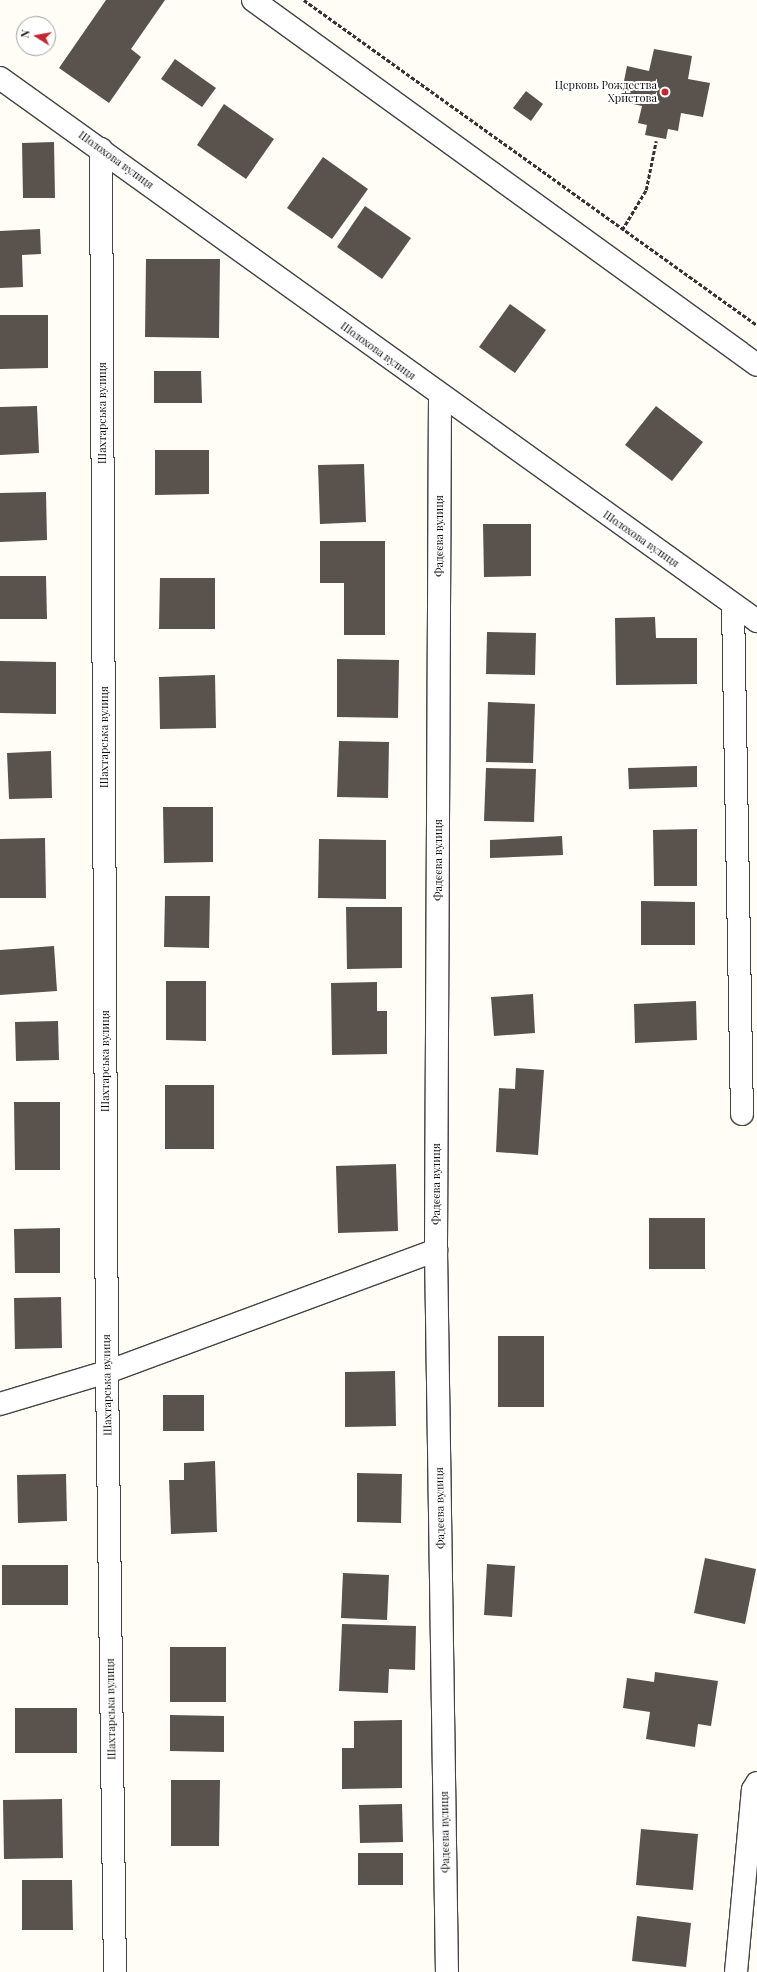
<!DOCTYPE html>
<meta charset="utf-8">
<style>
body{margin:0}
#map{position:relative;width:757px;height:1972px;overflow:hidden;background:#fffdf5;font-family:"Playfair Display",serif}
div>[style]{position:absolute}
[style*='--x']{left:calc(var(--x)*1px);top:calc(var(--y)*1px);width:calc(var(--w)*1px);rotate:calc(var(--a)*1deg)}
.building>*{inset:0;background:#5a524d}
.path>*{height:2.5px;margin-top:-1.25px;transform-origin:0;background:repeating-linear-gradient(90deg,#333 0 4px,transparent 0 6px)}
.roads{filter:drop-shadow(1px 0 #444) drop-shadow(-1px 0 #444) drop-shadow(0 1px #444) drop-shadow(0 -1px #444)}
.minor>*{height:22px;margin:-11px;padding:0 11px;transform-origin:11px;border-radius:11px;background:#fff}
.dots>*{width:11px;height:11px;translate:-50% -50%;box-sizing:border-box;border:2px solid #fff;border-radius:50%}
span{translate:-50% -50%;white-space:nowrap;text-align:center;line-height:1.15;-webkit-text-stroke:4px #fff;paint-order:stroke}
.poi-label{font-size:11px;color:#111}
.right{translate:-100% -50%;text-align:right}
.street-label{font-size:11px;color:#111}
.north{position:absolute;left:16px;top:16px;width:40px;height:40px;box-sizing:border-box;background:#fff;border:1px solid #a0a0a0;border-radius:50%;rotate:281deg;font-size:11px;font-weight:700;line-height:16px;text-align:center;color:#111}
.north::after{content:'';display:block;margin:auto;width:14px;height:18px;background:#c4262e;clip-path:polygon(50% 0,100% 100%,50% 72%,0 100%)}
</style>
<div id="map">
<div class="building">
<div style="clip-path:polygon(106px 0,165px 0,131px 49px,141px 57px,109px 103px,59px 68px)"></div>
<div style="clip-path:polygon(654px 49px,692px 56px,688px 79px,710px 83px,703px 117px,681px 113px,678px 131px,668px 129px,666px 139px,645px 135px,647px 125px,638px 123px,642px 106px,620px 101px,627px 66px,649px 71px)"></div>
<div style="clip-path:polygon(175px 59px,216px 88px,202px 107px,161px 79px)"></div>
<div style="clip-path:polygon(526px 91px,543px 104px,531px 121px,513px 108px)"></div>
<div style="clip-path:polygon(224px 104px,274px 139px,246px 179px,197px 145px)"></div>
<div style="clip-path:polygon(54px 142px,55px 198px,23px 198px,22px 143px)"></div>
<div style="clip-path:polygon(323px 157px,368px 189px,332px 239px,287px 208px)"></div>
<div style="clip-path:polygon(365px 206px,411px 238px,382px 279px,337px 247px)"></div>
<div style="clip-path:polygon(40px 229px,41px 254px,22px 255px,23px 287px,0 288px,0 231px)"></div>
<div style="clip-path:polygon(146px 259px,220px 259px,219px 338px,145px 337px)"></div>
<div style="clip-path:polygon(510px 304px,546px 330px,515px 373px,479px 347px)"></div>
<div style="clip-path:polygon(0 315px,48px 315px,48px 368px,0 369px)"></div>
<div style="clip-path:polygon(154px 371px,201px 371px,202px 403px,154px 403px)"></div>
<div style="clip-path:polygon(37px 406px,39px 453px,0 455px,0 407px)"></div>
<div style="clip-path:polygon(656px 406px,703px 442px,672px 481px,625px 445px)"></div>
<div style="clip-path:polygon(155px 450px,209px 450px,209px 494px,155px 495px)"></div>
<div style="clip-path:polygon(364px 464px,366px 522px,320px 524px,318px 465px)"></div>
<div style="clip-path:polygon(46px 492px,47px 540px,0 542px,0 493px)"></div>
<div style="clip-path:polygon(483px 524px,531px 524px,531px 576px,484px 577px)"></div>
<div style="clip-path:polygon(320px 541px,385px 541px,385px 635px,344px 635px,344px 583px,320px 583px)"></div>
<div style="clip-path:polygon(0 576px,46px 576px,47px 619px,0 619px)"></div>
<div style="clip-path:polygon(160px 578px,215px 578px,215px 629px,159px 629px)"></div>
<div style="clip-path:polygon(655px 617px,656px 638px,697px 638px,697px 684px,616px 685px,615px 618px)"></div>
<div style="clip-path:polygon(487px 632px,536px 633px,535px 675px,486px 674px)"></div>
<div style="clip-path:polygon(337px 659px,399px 660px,398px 718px,337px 717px)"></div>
<div style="clip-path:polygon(0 661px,56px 662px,56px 714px,0 713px)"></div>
<div style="clip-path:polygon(215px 675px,216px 728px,160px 729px,159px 677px)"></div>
<div style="clip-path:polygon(488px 702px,535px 704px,533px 763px,486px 762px)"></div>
<div style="clip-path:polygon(339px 741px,389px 742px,388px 798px,337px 797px)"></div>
<div style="clip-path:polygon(51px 751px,52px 798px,9px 799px,7px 753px)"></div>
<div style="clip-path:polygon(697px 766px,697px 787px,629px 789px,628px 768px)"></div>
<div style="clip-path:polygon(486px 768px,536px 769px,534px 822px,484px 821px)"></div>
<div style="clip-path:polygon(163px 807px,213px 807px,213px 862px,164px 863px)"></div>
<div style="clip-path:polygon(697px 829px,697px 886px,654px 886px,653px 830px)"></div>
<div style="clip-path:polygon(562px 836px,563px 855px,490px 858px,490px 840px)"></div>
<div style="clip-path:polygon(45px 838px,46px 898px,0 898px,0 839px)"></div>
<div style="clip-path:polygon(319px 839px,386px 840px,386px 899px,318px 898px)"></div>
<div style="clip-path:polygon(165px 896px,210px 896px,209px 948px,164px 947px)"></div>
<div style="clip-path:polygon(641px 901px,695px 902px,695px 945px,641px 945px)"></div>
<div style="clip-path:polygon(346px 907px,402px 907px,402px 968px,347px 969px)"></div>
<div style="clip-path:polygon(54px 946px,57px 991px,0 995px,0 950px)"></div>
<div style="clip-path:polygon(166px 981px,206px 981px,206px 1041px,166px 1040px)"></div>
<div style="clip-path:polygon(377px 982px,377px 1011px,387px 1011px,387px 1054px,332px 1055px,331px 983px)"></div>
<div style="clip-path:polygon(533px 994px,535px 1033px,494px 1036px,491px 997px)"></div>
<div style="clip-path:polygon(696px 1001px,697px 1040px,635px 1043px,634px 1004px)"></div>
<div style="clip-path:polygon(58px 1021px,59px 1060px,16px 1061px,15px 1022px)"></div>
<div style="clip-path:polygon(516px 1068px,544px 1070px,538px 1155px,496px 1152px,499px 1088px,515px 1089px)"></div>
<div style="clip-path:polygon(165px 1085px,214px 1085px,214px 1149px,165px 1149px)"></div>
<div style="clip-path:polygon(14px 1102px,60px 1102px,60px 1170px,15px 1170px)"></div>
<div style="clip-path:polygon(396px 1164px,398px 1231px,338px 1233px,336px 1166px)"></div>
<div style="clip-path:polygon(649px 1218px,705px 1218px,705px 1269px,649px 1269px)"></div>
<div style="clip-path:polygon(60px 1228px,60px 1273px,15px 1273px,14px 1229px)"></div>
<div style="clip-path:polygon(61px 1297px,62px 1348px,15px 1349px,14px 1298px)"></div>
<div style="clip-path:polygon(498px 1336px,544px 1336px,544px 1407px,498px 1407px)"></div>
<div style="clip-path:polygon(395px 1371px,396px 1426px,345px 1427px,345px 1372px)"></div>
<div style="clip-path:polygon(163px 1395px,204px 1395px,204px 1431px,163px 1431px)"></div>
<div style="clip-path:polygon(215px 1461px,217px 1532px,171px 1534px,169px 1480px,184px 1480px,184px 1463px)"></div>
<div style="clip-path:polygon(357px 1473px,402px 1474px,401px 1523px,357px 1522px)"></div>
<div style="clip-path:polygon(66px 1474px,67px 1521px,18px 1523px,17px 1475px)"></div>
<div style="clip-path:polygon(705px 1558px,756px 1569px,745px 1624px,694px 1613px)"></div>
<div style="clip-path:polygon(487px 1564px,515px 1566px,512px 1617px,484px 1615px)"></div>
<div style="clip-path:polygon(2px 1565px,68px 1565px,68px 1605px,2px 1605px)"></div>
<div style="clip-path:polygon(343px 1573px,389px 1575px,387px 1620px,341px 1618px)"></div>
<div style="clip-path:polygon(342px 1624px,416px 1626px,415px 1670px,389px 1669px,388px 1693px,339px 1691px)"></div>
<div style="clip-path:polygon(170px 1647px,226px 1647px,226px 1702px,170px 1702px)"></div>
<div style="clip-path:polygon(655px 1672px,718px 1681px,711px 1726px,698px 1724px,695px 1747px,646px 1739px,650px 1712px,623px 1708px,627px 1678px,654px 1682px)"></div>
<div style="clip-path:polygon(15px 1708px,77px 1708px,77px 1753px,15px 1753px)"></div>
<div style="clip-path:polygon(170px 1715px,224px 1716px,224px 1752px,170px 1751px)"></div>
<div style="clip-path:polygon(402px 1720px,402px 1788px,342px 1789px,342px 1748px,354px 1748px,354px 1721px)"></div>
<div style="clip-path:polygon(171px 1780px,220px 1780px,219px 1846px,171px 1846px)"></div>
<div style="clip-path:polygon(62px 1799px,63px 1858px,4px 1859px,3px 1800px)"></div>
<div style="clip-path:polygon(402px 1804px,403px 1842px,360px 1843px,359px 1805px)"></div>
<div style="clip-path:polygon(641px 1829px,698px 1834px,693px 1890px,636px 1885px)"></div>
<div style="clip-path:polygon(358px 1853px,403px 1853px,403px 1885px,358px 1885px)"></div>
<div style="clip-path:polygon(22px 1880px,72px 1880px,73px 1930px,22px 1930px)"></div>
<div style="clip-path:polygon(637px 1916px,691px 1923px,686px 1967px,632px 1961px)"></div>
</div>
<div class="path">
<div style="--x:304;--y:0;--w:558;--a:35.66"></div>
<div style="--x:622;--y:230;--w:47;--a:-59"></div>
<div style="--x:646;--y:190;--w:50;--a:-78.5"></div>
</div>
<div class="roads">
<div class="minor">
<div style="--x:253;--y:0;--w:622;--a:35.91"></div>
<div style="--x:0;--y:78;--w:932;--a:35.65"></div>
<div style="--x:101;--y:149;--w:1223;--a:89.72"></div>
<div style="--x:107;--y:1372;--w:600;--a:89.24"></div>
<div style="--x:440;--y:396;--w:854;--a:90.27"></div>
<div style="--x:436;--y:1250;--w:722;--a:89.13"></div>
<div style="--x:733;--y:605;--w:509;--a:88.99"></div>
<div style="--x:0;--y:1404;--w:112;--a:-16.7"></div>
<div style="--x:107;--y:1372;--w:351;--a:-20.3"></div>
<div style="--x:736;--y:1972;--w:183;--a:-84.7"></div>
<div style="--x:753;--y:1790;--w:8;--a:-60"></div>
</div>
</div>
<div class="dots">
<div style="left:665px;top:92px;background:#c4262e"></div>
</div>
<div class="poi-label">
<span class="right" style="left:657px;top:92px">Церковь Рождества<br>Христова</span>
</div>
<div class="street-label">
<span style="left:116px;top:160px;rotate:36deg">Шолохова вулиця</span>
<span style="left:378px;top:351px;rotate:36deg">Шолохова вулиця</span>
<span style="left:102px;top:413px;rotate:-90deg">Шахтарська вулиця</span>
<span style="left:439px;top:536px;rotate:-90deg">Фадєєва вулиця</span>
<span style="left:641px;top:539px;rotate:35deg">Шолохова вулиця</span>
<span style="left:104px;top:737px;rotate:-90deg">Шахтарська вулиця</span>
<span style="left:438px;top:860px;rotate:-90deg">Фадєєва вулиця</span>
<span style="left:105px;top:1061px;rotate:-90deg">Шахтарська вулиця</span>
<span style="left:436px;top:1184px;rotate:-90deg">Фадєєва вулиця</span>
<span style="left:107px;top:1385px;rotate:-91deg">Шахтарська вулиця</span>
<span style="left:440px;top:1508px;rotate:-91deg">Фадєєва вулиця</span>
<span style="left:111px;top:1709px;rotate:-91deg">Шахтарська вулиця</span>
<span style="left:445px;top:1832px;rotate:-91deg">Фадєєва вулиця</span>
</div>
<div class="north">N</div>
</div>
